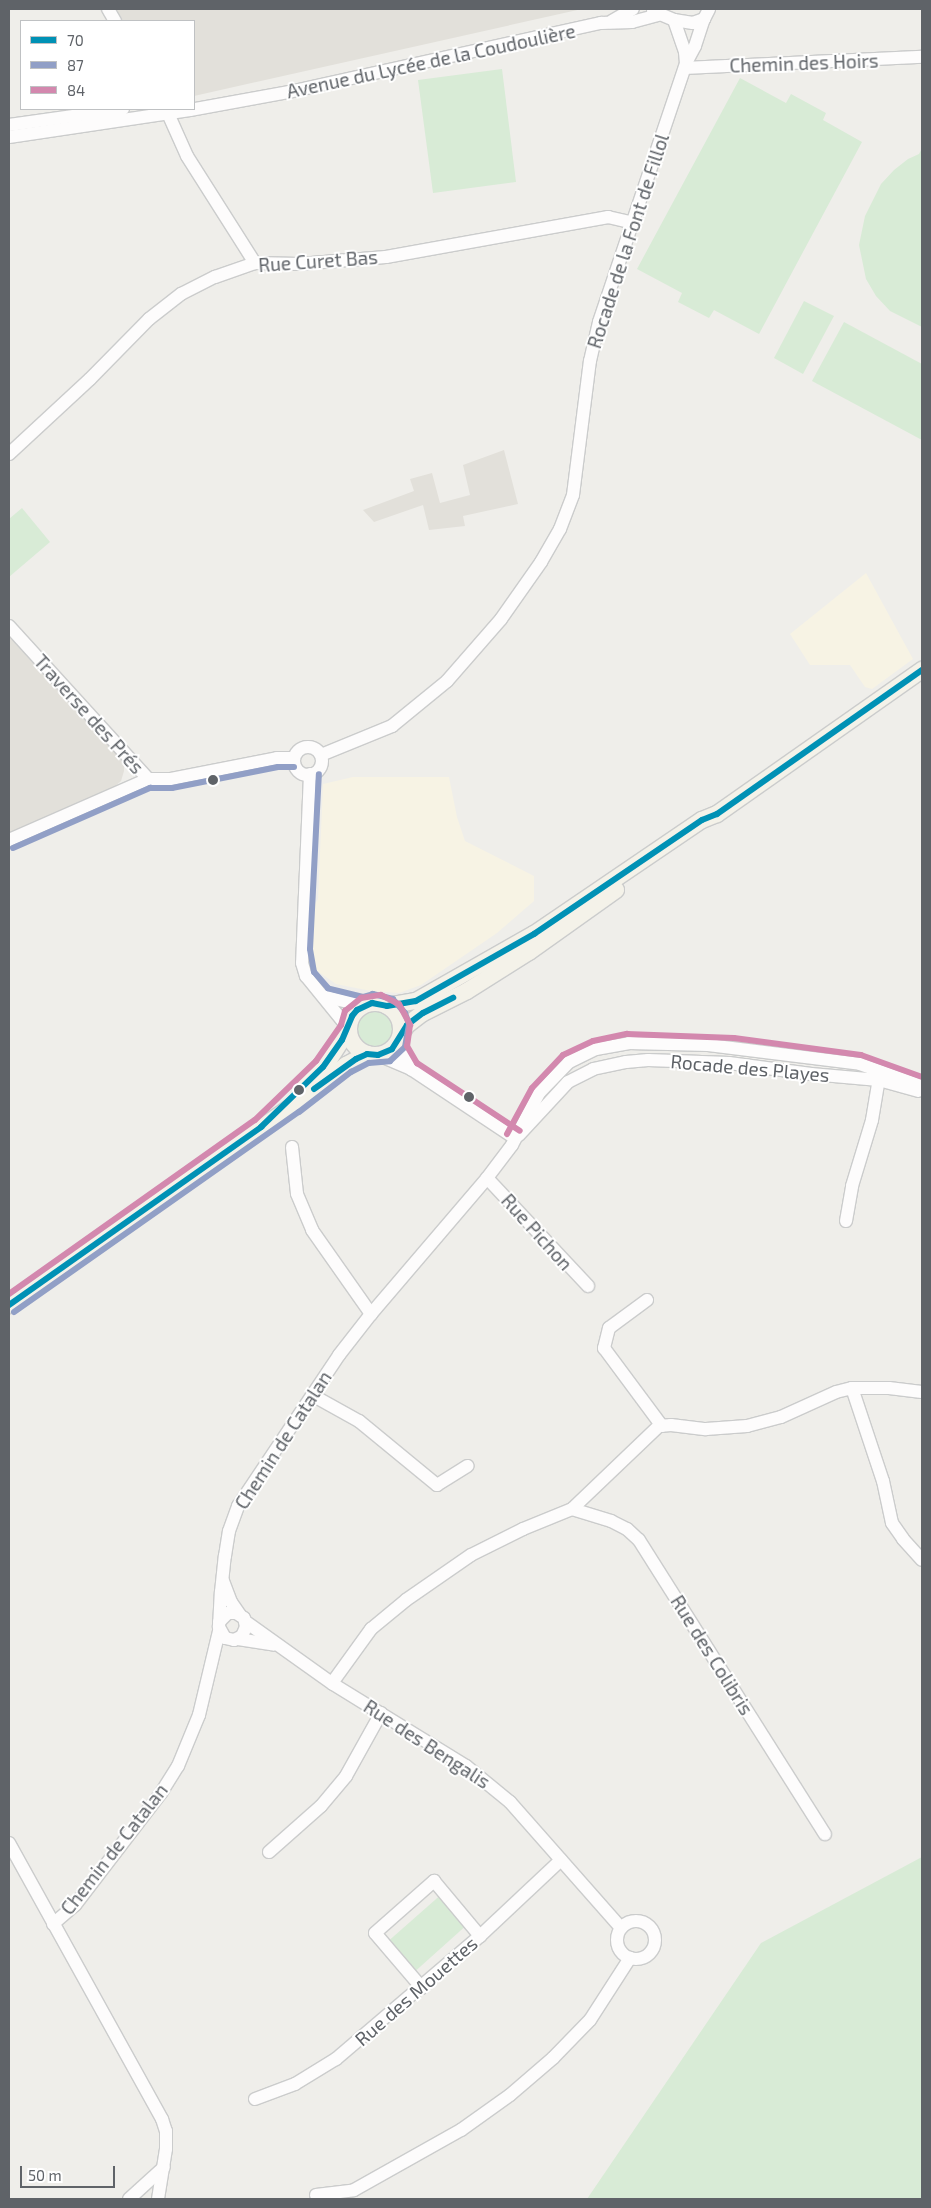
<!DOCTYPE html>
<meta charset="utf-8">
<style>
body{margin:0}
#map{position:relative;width:931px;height:2208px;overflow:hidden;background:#efeeea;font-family:"Exo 2",sans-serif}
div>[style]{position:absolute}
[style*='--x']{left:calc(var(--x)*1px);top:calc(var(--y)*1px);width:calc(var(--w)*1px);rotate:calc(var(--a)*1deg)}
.commercial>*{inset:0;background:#f7f3e4}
.education>*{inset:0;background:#e2e0da}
.green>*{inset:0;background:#d8ebd6}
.round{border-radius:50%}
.roads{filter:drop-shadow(1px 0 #cbcccc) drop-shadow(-1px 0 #cbcccc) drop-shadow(0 1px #cbcccc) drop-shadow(0 -1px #cbcccc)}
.minor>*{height:12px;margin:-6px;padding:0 6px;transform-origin:6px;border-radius:6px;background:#fdfcfc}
.minor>.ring{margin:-6px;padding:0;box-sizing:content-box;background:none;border:12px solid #fdfcfc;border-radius:50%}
.major>*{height:16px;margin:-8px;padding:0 8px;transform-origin:8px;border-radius:8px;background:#f4f2e9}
.major>.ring{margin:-8px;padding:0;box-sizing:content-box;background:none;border:16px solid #f4f2e9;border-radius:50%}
.bus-1>*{height:6px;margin:-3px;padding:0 3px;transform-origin:3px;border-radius:3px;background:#0091b5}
.bus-2>*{height:6px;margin:-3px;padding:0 3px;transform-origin:3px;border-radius:3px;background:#919fc6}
.bus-3>*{height:6px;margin:-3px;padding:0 3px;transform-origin:3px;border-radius:3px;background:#d388ae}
.dots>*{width:14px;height:14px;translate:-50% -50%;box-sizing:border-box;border:2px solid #fff;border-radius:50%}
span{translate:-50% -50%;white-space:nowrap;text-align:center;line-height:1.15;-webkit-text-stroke:4px #fff;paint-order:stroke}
.street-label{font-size:19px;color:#5f6368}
.frame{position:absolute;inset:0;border:10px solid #5f6368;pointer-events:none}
.legend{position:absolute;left:20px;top:20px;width:175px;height:90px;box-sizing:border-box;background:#fff;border:1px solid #bfc1c3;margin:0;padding:6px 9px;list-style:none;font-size:15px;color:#5f6368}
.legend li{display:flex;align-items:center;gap:10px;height:25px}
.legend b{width:25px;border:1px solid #bfc1c3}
.scale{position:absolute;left:20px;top:2166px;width:95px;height:22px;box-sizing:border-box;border:2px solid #5f6368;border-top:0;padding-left:6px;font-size:15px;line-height:18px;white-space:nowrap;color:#5f6368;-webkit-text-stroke:4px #fff;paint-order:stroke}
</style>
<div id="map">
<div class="commercial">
<div style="clip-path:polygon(866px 573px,913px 659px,872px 689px,865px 687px,850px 665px,810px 665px,790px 634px)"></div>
<div style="clip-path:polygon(353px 777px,449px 777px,457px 817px,465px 841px,534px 876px,534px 901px,497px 933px,421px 985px,399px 993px,371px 991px,336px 984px,313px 968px,309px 939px,313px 907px,318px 899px,323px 784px)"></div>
</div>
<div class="education">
<div style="clip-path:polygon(116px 9px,582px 9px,194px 96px,194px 21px,123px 21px)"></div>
<div style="clip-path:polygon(504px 450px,518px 504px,463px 516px,465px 526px,429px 530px,423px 505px,374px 522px,363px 510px,414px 491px,410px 479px,432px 473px,440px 503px,470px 495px,463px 465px)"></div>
<div style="clip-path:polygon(9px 634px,112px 748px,124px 764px,124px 771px,121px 781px,113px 788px,9px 835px)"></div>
</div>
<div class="green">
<div style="clip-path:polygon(502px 69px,516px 182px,433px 193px,418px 80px)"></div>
<div style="clip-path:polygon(740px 78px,786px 103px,791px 94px,826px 113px,823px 120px,862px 142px,759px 334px,714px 310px,709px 318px,678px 302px,682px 293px,637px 269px)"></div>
<div style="clip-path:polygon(922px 148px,922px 327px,890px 311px,876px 296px,866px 279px,859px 245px,865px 216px,881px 184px,894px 170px,908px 159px,919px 154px)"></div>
<div style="clip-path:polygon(804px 301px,834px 316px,803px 374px,774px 358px)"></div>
<div style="clip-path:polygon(844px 322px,922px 364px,922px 440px,812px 381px)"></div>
<div style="clip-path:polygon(22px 508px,50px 542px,9px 577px,9px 519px)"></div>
<div class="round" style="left:350px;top:1004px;width:50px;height:50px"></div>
<div style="clip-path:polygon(922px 1857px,922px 2199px,587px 2199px,761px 1943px)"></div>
<div style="clip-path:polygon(444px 1892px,469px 1923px,411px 1975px,385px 1944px)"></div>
</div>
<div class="roads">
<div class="minor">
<div style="--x:108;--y:9;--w:14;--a:60"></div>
<div style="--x:653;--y:11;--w:23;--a:23"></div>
<div style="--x:674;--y:20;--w:19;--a:9"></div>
<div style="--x:693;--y:23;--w:12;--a:-20"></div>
<div style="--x:704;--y:19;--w:11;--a:-63"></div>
<div style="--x:674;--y:20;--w:34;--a:71"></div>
<div style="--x:685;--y:52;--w:11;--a:85"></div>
<div style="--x:612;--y:21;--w:24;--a:-30"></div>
<div style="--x:685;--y:68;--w:237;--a:-2.7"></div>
<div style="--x:166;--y:109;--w:51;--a:65.9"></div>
<div style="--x:187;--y:156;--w:127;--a:57.6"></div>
<div style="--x:9;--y:125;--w:115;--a:-8"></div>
<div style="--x:9;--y:137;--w:183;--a:-8.5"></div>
<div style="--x:190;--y:110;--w:101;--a:-10.3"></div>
<div style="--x:289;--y:92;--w:320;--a:-12.5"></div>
<div style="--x:601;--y:23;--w:31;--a:-2"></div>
<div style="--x:632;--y:22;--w:27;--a:-15"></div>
<div style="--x:9;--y:454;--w:110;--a:-42.8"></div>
<div style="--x:90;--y:379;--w:84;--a:-45.5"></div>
<div style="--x:149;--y:319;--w:41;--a:-38"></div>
<div style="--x:181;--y:294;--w:38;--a:-27"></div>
<div style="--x:215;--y:277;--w:42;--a:-19.3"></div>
<div style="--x:255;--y:263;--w:44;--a:1.3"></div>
<div style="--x:299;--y:264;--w:87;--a:-4.6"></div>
<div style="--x:386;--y:257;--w:226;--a:-10.2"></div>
<div style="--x:608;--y:217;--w:26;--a:13"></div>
<div style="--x:9;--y:626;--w:207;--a:47.7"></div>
<div class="ring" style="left:294px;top:747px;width:16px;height:16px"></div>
<div style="--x:321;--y:755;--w:77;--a:-22.2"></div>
<div style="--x:392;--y:726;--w:71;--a:-39.3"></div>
<div style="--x:447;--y:681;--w:82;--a:-48.9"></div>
<div style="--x:501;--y:619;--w:70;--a:-54.9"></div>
<div style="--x:541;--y:562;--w:38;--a:-60"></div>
<div style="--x:560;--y:529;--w:36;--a:-69"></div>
<div style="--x:573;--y:495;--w:135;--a:-82.8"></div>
<div style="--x:590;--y:361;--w:40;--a:-77"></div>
<div style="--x:599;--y:322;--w:273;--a:-71.4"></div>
<div style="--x:686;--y:63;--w:19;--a:-62"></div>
<div style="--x:695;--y:46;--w:28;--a:-72"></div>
<div style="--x:310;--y:774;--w:189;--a:92.4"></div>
<div style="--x:302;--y:963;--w:14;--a:73"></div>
<div style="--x:306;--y:976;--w:68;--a:50.9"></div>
<div style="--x:9;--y:840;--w:152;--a:-23.7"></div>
<div style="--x:148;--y:779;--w:23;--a:0"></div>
<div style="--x:171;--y:779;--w:108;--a:-11.2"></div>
<div style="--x:277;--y:758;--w:17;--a:0"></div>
<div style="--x:323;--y:996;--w:42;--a:13.7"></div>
<div style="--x:397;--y:1043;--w:30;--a:62"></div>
<div style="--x:378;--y:1055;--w:36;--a:23"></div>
<div style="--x:411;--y:1069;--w:125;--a:33.6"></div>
<div style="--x:519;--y:1135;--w:72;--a:-47.2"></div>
<div style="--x:568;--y:1082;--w:28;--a:-27"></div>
<div style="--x:593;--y:1069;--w:34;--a:-12"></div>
<div style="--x:626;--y:1062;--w:22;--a:-5"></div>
<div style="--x:648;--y:1060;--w:81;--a:2.1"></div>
<div style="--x:729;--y:1063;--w:83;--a:7.6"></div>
<div style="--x:811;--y:1074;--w:68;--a:5"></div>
<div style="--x:879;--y:1080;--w:41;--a:15.4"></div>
<div style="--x:292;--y:1147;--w:47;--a:83.9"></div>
<div style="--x:297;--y:1194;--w:39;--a:67"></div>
<div style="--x:312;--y:1230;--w:103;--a:54.9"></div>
<div style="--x:487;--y:1178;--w:148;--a:46.9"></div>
<div style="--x:846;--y:1221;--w:36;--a:-80"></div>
<div style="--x:852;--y:1186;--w:69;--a:-73.1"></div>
<div style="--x:872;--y:1120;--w:49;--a:-80.5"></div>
<div style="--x:647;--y:1300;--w:47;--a:143.6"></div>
<div style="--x:609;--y:1328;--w:21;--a:104"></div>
<div style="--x:604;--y:1348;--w:97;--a:53.4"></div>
<div style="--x:852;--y:1388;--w:98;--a:71.6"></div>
<div style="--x:883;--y:1481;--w:43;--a:77.9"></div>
<div style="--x:892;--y:1523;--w:19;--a:55"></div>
<div style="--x:903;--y:1539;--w:28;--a:48"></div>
<div style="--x:312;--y:1395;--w:54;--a:29"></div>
<div style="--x:359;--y:1421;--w:101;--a:39.4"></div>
<div style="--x:437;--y:1485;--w:36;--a:-32"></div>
<div style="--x:572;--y:1509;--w:41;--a:17.1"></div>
<div style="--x:611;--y:1521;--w:18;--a:27"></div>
<div style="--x:627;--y:1529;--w:16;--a:43"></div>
<div style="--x:639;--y:1540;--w:348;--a:57.7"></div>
<div style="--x:223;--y:1581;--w:22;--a:69"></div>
<div style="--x:231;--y:1602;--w:16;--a:55"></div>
<div style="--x:219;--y:1622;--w:13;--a:-45"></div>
<div style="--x:228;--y:1613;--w:8;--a:0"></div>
<div style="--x:236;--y:1613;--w:9;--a:32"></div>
<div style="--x:244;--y:1618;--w:9;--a:77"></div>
<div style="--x:246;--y:1627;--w:10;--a:114"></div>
<div style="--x:242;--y:1636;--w:9;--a:153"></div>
<div style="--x:234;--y:1640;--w:9;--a:-167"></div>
<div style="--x:225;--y:1638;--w:13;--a:-119"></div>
<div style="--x:219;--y:1627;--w:35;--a:-87"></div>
<div style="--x:221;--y:1592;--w:36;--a:-84"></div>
<div style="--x:225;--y:1556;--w:25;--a:-81"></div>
<div style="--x:229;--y:1531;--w:27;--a:-70"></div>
<div style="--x:238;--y:1506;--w:182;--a:-56.2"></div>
<div style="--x:339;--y:1355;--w:52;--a:-52"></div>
<div style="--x:371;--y:1314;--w:179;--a:-49.5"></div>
<div style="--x:487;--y:1178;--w:41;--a:-52.9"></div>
<div style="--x:512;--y:1145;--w:59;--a:-62.6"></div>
<div style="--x:539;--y:1093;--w:43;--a:-45.9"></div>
<div style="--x:569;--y:1062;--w:30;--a:-26"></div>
<div style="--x:596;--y:1049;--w:34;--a:-10"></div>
<div style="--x:629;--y:1043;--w:79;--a:1.5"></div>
<div style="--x:708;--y:1045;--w:153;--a:7.1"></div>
<div style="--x:860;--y:1064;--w:66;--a:19.5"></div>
<div style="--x:246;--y:1622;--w:107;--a:35.5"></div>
<div style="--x:333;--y:1684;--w:156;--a:31.7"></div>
<div style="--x:466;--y:1766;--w:57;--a:39.3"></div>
<div style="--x:510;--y:1802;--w:168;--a:48.6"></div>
<div style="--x:238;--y:1639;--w:36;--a:9"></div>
<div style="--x:332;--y:1683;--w:67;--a:-54.2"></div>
<div style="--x:371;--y:1629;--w:45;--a:-39.6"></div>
<div style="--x:406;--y:1600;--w:79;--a:-34.7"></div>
<div style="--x:471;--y:1555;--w:58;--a:-26.6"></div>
<div style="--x:523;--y:1529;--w:53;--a:-22.2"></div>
<div style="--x:572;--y:1509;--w:120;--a:-43.7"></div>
<div style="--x:659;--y:1426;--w:12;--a:-5"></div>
<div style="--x:671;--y:1425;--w:35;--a:7"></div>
<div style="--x:706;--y:1429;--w:41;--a:-4.2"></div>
<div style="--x:747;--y:1426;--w:35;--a:-15"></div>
<div style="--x:781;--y:1417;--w:60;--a:-24.4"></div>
<div style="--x:836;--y:1392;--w:16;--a:-14"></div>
<div style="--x:852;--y:1388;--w:37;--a:0"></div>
<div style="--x:889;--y:1388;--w:33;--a:7"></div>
<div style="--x:9;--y:1843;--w:316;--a:61"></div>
<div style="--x:162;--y:2119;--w:13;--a:72"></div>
<div style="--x:166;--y:2131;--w:18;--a:90"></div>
<div style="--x:166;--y:2149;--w:51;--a:99.1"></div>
<div style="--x:269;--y:1852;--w:69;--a:-41.5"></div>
<div style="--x:321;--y:1806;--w:39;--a:-50"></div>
<div style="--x:346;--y:1776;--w:72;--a:-60.9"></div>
<div class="ring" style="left:617px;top:1921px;width:26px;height:26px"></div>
<div style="--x:53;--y:1924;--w:29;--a:-41"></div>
<div style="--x:75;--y:1905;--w:141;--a:-52.5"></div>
<div style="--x:161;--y:1793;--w:32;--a:-58"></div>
<div style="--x:178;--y:1766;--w:55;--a:-67.6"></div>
<div style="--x:199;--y:1715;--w:86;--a:-76.6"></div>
<div style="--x:422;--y:1988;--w:72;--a:-130.5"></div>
<div style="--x:375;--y:1933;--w:79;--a:-41.4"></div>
<div style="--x:434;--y:1881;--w:72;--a:50.1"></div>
<div style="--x:255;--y:2099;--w:43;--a:-20.6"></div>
<div style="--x:295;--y:2084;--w:48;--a:-31.4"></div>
<div style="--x:336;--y:2059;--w:189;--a:-40.5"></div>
<div style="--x:480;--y:1936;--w:111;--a:-43.2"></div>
<div style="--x:316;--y:2195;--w:38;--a:-7"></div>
<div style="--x:354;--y:2190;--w:123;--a:-29.3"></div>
<div style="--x:461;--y:2130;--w:60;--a:-35.5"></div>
<div style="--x:510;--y:2095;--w:57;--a:-40.7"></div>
<div style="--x:553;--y:2058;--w:53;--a:-45.8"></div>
<div style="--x:590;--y:2020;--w:74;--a:-57.2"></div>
<div style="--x:129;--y:2199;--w:47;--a:-42.4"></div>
</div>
<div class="major">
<div class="ring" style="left:349px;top:1003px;width:36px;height:36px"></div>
<div style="--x:387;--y:1006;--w:29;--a:-10"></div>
<div style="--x:416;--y:1001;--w:136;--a:-29.6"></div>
<div style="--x:534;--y:934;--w:203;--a:-34.2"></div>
<div style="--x:702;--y:820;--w:16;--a:-22"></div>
<div style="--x:717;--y:814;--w:251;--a:-35.1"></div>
<div style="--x:401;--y:1034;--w:11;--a:-56"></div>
<div style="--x:407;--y:1025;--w:20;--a:-37"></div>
<div style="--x:423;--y:1013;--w:49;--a:-26.6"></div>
<div style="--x:467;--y:991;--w:73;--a:-32.2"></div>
<div style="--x:529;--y:952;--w:107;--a:-35.5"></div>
<div style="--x:302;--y:1087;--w:35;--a:-44"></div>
<div style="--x:327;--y:1063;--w:40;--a:-57.1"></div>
<div style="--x:9;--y:1305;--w:348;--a:-35.1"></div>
<div style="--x:294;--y:1105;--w:66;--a:-37.6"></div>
<div style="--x:346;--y:1065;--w:24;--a:-28"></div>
</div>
</div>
<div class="bus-1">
<div style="--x:314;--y:1089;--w:52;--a:-35.5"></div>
<div style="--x:356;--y:1059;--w:12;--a:-24"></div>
<div style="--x:367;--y:1054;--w:11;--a:5"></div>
<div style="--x:378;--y:1055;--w:15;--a:-23"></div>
<div style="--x:392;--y:1049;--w:28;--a:-58"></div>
<div style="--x:407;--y:1025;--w:20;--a:-37"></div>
<div style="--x:423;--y:1013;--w:34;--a:-27"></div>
<div style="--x:9;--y:1305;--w:309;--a:-35.2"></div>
<div style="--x:261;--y:1127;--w:86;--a:-44.1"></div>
<div style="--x:323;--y:1067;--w:33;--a:-55"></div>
<div style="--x:342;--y:1040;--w:26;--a:-67"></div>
<div style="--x:352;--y:1016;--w:8;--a:-50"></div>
<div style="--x:357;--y:1010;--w:17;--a:-25"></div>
<div style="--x:372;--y:1003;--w:15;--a:11"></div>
<div style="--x:387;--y:1006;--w:29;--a:-10"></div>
<div style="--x:416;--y:1001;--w:136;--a:-29.6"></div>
<div style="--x:534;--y:934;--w:203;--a:-34.2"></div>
<div style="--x:702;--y:820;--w:16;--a:-22"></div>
<div style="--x:717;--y:814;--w:251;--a:-35.1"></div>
</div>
<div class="bus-2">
<div style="--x:13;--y:848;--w:150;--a:-23.7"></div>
<div style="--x:150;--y:788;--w:22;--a:0"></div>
<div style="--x:172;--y:788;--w:108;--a:-11.2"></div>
<div style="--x:278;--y:767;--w:16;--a:0"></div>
<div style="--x:14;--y:1312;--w:348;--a:-35.1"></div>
<div style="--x:299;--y:1112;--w:66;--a:-37.6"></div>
<div style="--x:351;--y:1072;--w:20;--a:-27"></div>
<div style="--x:369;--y:1063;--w:21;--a:-5"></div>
<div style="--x:390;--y:1061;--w:21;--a:-43"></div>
<div style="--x:405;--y:1047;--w:23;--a:-80"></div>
<div style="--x:409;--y:1024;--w:12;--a:-110"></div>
<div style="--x:405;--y:1013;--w:18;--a:-131"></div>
<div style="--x:393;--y:999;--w:21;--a:-166"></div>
<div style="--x:373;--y:994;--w:10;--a:163"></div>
<div style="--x:363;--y:997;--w:36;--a:-166"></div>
<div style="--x:328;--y:988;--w:21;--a:-131"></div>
<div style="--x:314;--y:972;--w:23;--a:-100"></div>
<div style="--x:310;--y:949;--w:175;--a:-87.1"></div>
</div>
<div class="bus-3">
<div style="--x:507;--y:1134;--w:52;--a:-61.5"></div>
<div style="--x:532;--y:1088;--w:45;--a:-46.8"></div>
<div style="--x:563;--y:1055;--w:33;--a:-25"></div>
<div style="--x:593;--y:1041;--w:35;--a:-12"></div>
<div style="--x:627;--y:1034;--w:107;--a:2.1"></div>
<div style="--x:734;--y:1038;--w:128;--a:7.6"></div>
<div style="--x:861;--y:1055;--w:65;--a:19.8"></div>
<div style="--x:9;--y:1294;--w:301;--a:-35.3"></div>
<div style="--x:255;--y:1120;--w:85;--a:-44"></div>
<div style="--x:316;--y:1061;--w:44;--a:-55.2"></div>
<div style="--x:341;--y:1025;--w:15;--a:-74"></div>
<div style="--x:345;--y:1011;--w:21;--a:-39"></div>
<div style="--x:361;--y:998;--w:20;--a:-9"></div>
<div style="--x:381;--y:995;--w:20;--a:27"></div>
<div style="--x:399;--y:1004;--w:24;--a:62"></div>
<div style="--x:410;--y:1025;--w:21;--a:98"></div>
<div style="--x:407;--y:1046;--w:20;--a:60"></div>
<div style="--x:417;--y:1063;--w:123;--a:33.4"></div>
</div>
<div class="dots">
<div style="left:213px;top:780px;background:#5f6368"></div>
<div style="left:299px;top:1090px;background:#5f6368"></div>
<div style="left:469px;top:1097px;background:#5f6368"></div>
</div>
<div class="street-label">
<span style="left:431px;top:61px;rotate:-12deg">Avenue du Lycée de la Coudoulière</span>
<span style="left:804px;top:63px;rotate:-2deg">Chemin des Hoirs</span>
<span style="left:628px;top:241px;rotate:-72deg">Rocade de la Font de Fillol</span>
<span style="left:318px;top:261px;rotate:-4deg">Rue Curet Bas</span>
<span style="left:89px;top:714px;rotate:48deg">Traverse des Prés</span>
<span style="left:750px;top:1068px;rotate:5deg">Rocade des Playes</span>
<span style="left:537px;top:1232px;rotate:48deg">Rue Pichon</span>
<span style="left:283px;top:1440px;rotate:-57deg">Chemin de Catalan</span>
<span style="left:712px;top:1655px;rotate:58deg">Rue des Colibris</span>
<span style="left:427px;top:1744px;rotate:33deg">Rue des Bengalis</span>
<span style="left:114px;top:1849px;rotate:-52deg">Chemin de Catalan</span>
<span style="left:416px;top:1991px;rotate:-41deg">Rue des Mouettes</span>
</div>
<div class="frame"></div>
<ul class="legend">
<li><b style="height:6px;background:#0091b5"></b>70</li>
<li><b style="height:6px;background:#919fc6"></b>87</li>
<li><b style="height:6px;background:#d388ae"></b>84</li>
</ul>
<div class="scale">50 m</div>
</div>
